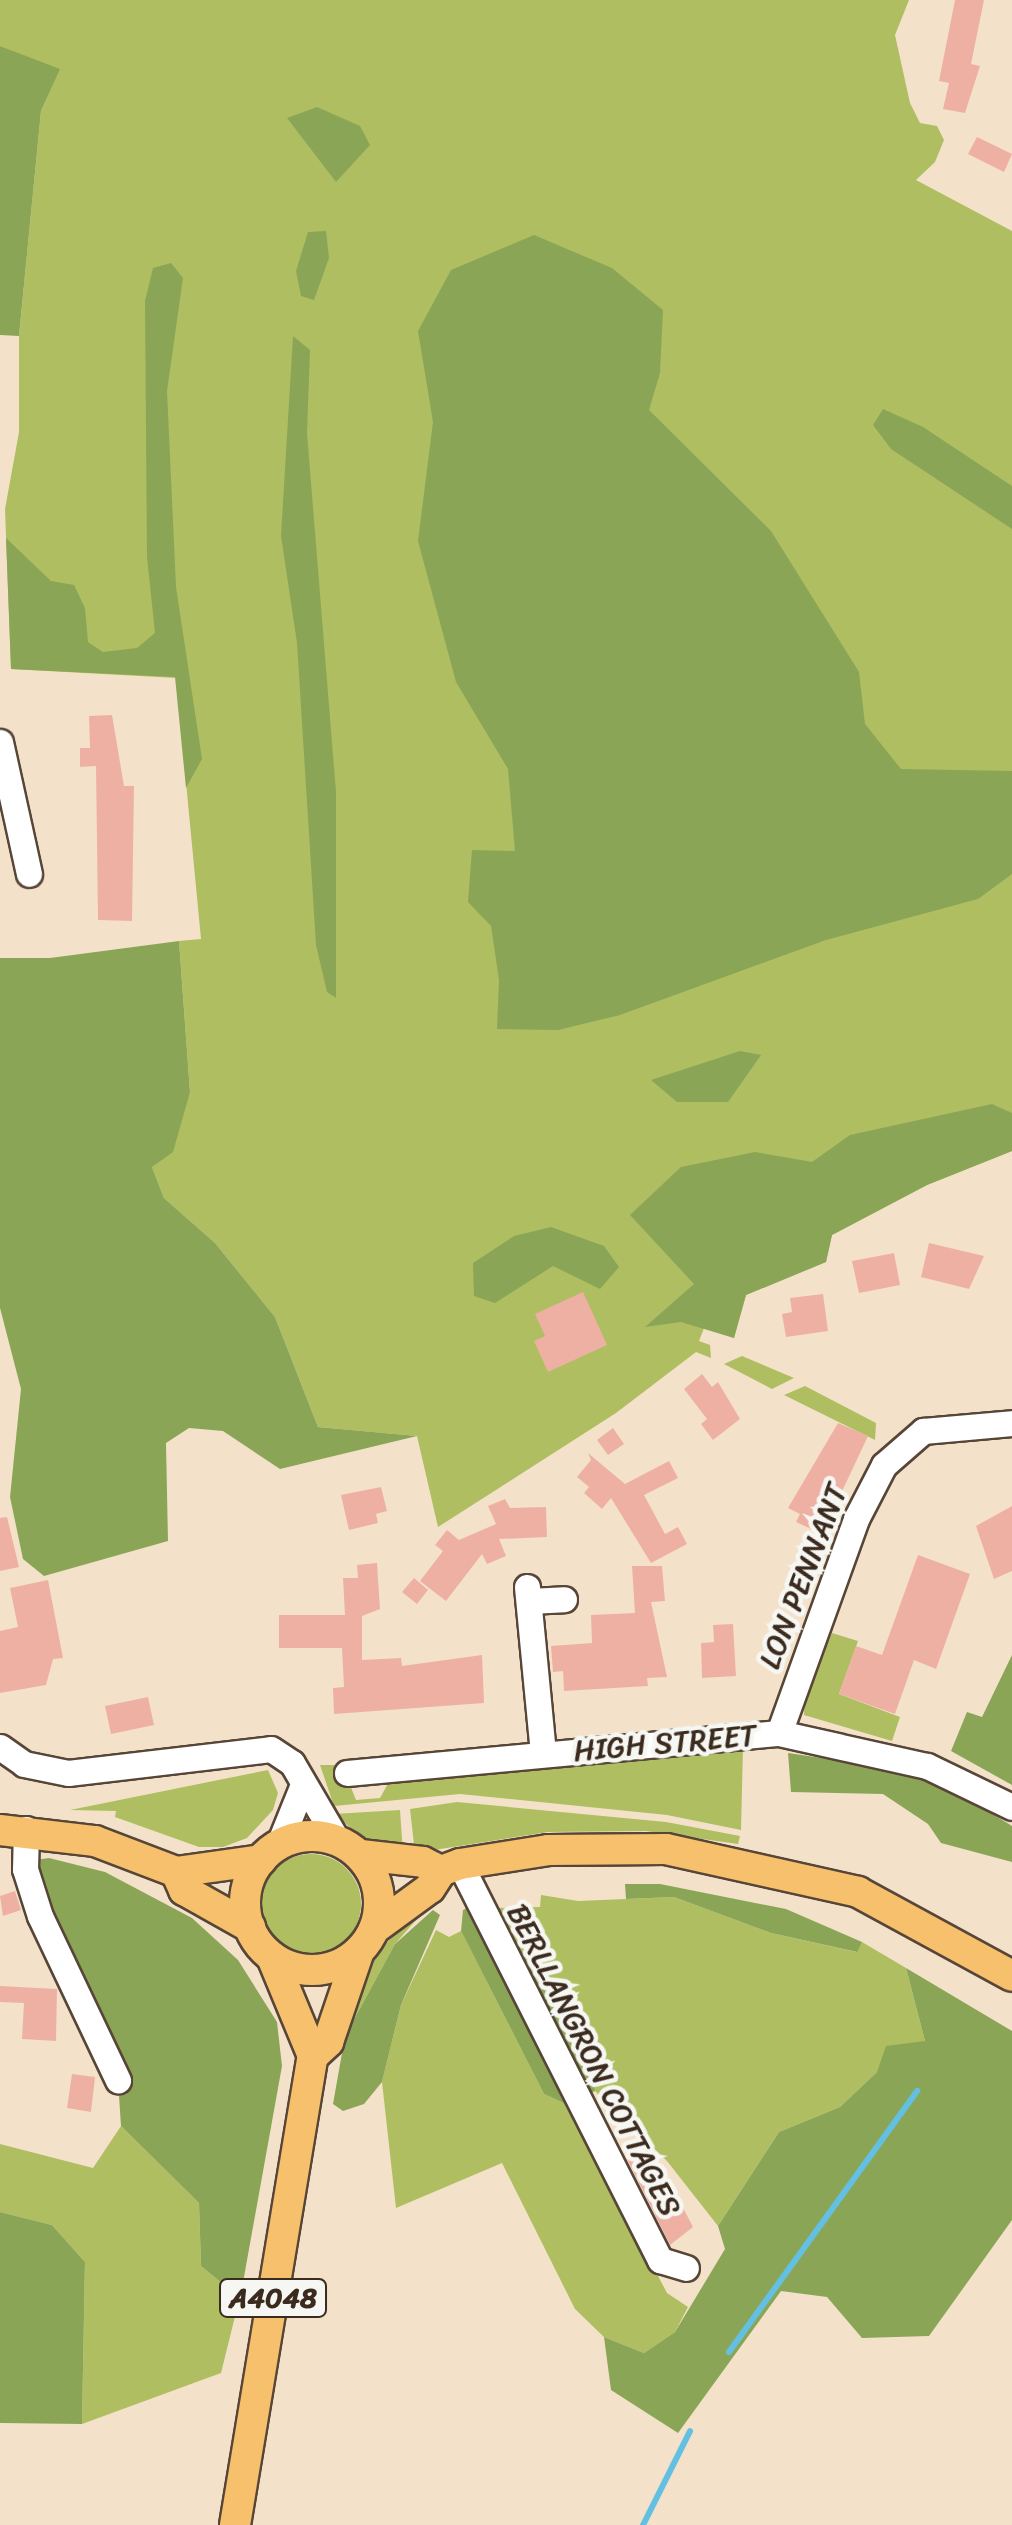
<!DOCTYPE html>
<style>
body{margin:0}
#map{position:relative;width:1012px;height:2525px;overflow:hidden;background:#f3e2c9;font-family:Sriracha,sans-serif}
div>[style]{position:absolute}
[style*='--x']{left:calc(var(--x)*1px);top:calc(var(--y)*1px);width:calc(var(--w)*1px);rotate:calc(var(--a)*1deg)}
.green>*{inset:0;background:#afbe61}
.round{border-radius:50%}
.forest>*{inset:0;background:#8ba557}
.stream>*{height:6px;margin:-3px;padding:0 3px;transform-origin:3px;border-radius:3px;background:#64c0e2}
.building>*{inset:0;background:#efb0a4}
.roads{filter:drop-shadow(2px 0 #574638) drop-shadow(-2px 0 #574638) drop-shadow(0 2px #574638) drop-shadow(0 -2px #574638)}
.minor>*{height:25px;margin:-12.5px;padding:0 12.5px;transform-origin:12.5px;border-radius:12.5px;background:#fff}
.major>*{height:30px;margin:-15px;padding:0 15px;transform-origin:15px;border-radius:15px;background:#f7c06c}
.major>.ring{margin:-15px;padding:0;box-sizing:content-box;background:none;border:30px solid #f7c06c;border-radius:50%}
span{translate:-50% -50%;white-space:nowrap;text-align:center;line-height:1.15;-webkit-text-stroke:9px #f6f6f2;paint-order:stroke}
.shield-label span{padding:2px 8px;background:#f6f6f2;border:2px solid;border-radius:8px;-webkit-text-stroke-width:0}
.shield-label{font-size:28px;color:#3b2a1e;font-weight:700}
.street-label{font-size:30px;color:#3b2a1e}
</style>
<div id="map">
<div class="green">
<div style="clip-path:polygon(0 0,909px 0,895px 35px,910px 103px,920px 123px,937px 126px,944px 140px,935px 162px,916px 180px,1012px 231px,1012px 1151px,927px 1185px,832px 1235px,826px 1262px,746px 1295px,734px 1338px,704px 1328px,699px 1341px,710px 1345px,711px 1358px,696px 1352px,616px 1413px,438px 1527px,417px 1436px,318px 1427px,275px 1317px,215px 1243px,164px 1198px,152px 1167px,190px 1092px,179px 941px,201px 939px,176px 678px,11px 669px,5px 509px,19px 432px,19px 336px,41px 111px,59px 70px,0 46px)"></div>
<div style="clip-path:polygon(742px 1356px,794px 1378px,772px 1389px,724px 1364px)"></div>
<div style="clip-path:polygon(805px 1386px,876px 1423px,875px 1440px,784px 1395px)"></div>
<div style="clip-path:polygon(832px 1633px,858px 1641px,839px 1694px,900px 1717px,892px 1741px,804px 1715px,805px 1695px)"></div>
<div style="clip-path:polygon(743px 1746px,741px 1830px,667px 1815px,460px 1794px,334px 1806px,320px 1765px,334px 1765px,337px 1784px,350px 1785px,356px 1800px,380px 1798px,390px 1780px)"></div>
<div style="clip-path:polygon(268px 1770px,278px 1793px,273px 1810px,247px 1838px,223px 1847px,199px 1847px,115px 1817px,116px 1811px,70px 1810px)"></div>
<div style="clip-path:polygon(457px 1802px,666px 1822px,740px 1836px,738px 1844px,646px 1831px,548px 1832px,415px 1853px,410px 1809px)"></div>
<div style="clip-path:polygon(400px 1810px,403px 1853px,369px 1843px,334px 1814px)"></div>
<div class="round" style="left:261px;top:1854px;width:100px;height:100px"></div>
<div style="clip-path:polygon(541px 1895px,578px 1901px,674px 1897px,771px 1933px,856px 1952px,862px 1942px,906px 1968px,925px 2041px,877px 2072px,840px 2107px,779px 2132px,718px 2226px,667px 2161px,595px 2091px,593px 2073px,497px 1908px,540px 1907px)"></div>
<div style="clip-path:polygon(420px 1908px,423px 1912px,395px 1944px,345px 2036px,370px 1960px)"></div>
<div style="clip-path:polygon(436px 1930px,449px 1937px,461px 1931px,544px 2094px,568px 2105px,667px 2293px,688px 2307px,675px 2332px,644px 2353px,604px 2337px,575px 2309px,502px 2163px,396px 2208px,382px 2082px,401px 2005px)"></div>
<div style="clip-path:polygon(121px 2126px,199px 2203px,201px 2266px,224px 2285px,242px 2288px,221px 2373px,82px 2424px,85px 2262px,52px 2225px,0 2212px,0 2144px,93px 2168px)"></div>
</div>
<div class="forest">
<div style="clip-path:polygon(0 46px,60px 69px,41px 111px,19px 336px,0 335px)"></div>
<div style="clip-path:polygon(317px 107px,360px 126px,370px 145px,336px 182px,287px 118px)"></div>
<div style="clip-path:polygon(326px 231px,329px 258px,314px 300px,301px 296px,296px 271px,308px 232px)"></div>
<div style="clip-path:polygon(534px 235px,612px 268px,663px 310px,660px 373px,649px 410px,771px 531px,859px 672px,865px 724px,901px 769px,1012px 771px,1012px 874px,978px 899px,826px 940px,620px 1015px,558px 1030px,497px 1029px,499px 980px,491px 926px,468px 902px,472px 850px,515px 851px,508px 769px,456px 682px,418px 541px,433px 422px,418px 331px,451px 270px)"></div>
<div style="clip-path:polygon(171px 263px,183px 278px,167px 391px,176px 587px,202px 759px,186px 788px,175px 677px,11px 669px,6px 538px,51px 581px,74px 585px,85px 608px,88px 642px,103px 652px,137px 648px,155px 633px,147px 557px,145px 301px,153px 268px)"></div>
<div style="clip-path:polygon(293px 336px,310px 350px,307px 433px,336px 792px,336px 998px,327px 992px,316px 945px,297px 643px,281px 536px)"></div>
<div style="clip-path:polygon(883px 409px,923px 427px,1012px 486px,1012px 529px,891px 449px,873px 425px)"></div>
<div style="clip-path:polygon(179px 941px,190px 1092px,173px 1152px,152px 1167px,164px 1198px,215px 1243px,275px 1317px,318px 1427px,417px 1436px,280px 1469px,223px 1431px,189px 1428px,166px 1443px,168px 1541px,44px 1576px,23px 1559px,10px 1497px,21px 1389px,0 1308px,0 958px,50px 958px)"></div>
<div style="clip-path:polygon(740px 1051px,761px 1055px,728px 1102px,677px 1102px,651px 1080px)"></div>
<div style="clip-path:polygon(992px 1104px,1012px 1113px,1012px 1151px,927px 1185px,832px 1235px,826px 1262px,746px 1295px,734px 1338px,681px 1322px,645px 1327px,694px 1284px,630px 1215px,681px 1167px,755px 1152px,812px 1162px,850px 1135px)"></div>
<div style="clip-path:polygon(551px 1227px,604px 1246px,619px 1267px,600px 1289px,553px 1266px,495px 1303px,474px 1296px,473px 1263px,514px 1236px)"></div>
<div style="clip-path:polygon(1012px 1655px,1012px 1785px,951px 1751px,967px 1712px,982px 1717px)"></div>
<div style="clip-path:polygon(788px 1753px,903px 1770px,953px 1790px,1012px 1826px,1012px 1862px,941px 1843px,928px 1824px,883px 1794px,791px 1792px)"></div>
<div style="clip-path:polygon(49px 1858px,105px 1872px,192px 1918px,238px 1960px,277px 2022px,282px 2066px,242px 2288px,224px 2285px,201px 2266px,199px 2203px,121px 2126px,119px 2096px,127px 2094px,127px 2079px,51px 1916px,35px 1860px)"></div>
<div style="clip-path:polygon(625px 1884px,660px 1884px,786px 1909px,862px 1942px,857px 1952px,771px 1933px,674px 1897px,626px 1899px)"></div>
<div style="clip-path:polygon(482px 1900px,497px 1908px,593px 2073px,595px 2091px,568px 2105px,544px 2094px,461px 1931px,463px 1910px)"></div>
<div style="clip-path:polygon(433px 1910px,440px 1915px,401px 2005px,382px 2082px,364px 2104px,343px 2111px,333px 2104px,345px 2036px,395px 1944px)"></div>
<div style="clip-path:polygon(906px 1968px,1012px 2031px,1012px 2220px,929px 2336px,862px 2338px,827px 2297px,781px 2291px,678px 2433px,611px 2390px,604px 2337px,644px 2353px,675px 2332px,725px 2249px,718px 2226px,779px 2132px,840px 2107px,877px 2072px,886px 2046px,925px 2041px)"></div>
<div style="clip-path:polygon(0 2212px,52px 2225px,85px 2262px,82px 2424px,0 2423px)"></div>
</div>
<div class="stream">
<div style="--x:729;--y:2352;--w:322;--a:-54.2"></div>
<div style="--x:643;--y:2525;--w:105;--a:-63.4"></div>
</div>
<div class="building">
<div style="clip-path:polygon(955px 0,984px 0,971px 64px,980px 66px,965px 113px,943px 109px,949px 83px,939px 81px)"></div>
<div style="clip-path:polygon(977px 137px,1012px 154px,1004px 172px,968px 154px)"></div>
<div style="clip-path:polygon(112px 715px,124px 786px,134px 786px,132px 921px,98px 920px,96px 766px,80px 767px,80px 748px,90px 748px,89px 716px)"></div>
<div style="clip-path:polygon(929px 1243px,984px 1256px,969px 1289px,921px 1277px)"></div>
<div style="clip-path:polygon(894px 1253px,900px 1285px,859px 1293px,852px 1261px)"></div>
<div style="clip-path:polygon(583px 1292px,607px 1345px,548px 1372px,534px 1341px,545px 1336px,535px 1314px)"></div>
<div style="clip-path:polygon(823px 1294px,828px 1331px,786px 1337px,782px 1314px,792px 1312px,790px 1298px)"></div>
<div style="clip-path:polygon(702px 1374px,712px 1387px,718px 1382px,740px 1419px,713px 1440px,701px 1424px,707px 1419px,684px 1389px)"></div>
<div style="clip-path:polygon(838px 1423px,868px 1436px,822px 1534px,796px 1522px,800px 1514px,788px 1508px)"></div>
<div style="clip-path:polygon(613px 1428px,624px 1444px,608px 1455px,597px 1440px)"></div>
<div style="clip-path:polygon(588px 1453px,625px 1484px,669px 1461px,678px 1478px,644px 1495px,665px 1534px,678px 1527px,687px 1544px,651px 1563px,611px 1498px,602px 1509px,584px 1493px,589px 1487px,577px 1477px,591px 1460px)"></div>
<div style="clip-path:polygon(381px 1487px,387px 1511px,376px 1514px,378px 1523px,349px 1530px,341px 1495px)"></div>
<div style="clip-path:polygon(505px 1499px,510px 1508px,546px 1507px,547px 1537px,499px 1539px,506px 1556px,487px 1564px,482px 1554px,446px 1601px,420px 1581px,443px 1551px,435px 1545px,447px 1530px,459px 1540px,496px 1524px,488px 1506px)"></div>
<div style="clip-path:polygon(1012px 1506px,1012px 1571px,994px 1579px,976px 1526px)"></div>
<div style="clip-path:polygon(7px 1517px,19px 1567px,0 1571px,0 1518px)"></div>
<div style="clip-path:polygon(918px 1555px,970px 1574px,936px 1669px,914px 1660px,895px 1714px,839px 1694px,856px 1646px,882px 1655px)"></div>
<div style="clip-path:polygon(377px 1563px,380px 1609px,362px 1616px,362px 1660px,401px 1658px,402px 1666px,482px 1655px,484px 1703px,334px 1714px,333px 1688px,344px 1687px,342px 1648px,279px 1648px,279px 1615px,345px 1615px,343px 1578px,358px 1578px,357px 1565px)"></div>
<div style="clip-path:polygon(632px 1566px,662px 1566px,665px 1601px,651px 1602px,667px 1677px,647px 1678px,648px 1686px,564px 1691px,563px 1671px,553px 1672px,551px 1646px,592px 1643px,591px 1615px,635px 1613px)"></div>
<div style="clip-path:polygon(414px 1578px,428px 1590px,417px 1604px,402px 1592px)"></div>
<div style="clip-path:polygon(48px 1580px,63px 1658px,53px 1659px,46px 1685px,0 1693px,0 1631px,18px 1627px,10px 1588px)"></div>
<div style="clip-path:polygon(733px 1624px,736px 1676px,702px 1678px,701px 1643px,714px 1642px,713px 1625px)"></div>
<div style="clip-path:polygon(148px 1697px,154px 1725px,111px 1734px,105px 1706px)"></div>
<div style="clip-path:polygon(15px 1891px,21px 1910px,3px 1916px,0 1896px)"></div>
<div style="clip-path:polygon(0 1986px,57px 1989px,56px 2041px,22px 2039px,24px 2003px,0 2002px)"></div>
<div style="clip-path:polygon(72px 2074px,95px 2077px,91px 2112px,67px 2108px)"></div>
<div style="clip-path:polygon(641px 2152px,651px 2171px,661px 2165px,693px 2227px,670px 2245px,627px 2159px)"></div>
</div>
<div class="roads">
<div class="minor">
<div style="--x:0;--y:742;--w:135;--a:77.6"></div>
<div style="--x:527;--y:1587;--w:167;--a:84.5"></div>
<div style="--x:529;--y:1601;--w:35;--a:-3"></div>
<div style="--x:779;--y:1733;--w:227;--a:-70.2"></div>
<div style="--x:856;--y:1519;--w:61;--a:-62.6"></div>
<div style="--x:884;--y:1465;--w:52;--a:-41.1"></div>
<div style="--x:923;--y:1431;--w:89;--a:-5.1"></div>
<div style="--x:0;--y:1747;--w:29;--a:35"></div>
<div style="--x:24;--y:1764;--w:45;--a:11.6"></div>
<div style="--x:68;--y:1773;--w:204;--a:-6.7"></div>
<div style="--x:271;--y:1749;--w:25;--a:34"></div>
<div style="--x:292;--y:1763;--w:89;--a:59.7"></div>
<div style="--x:347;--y:1773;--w:434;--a:-5.3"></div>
<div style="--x:779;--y:1733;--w:152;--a:12.6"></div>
<div style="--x:927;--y:1766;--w:94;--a:25.8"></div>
<div style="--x:26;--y:1829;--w:40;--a:91.4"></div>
<div style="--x:25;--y:1869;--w:49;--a:72.3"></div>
<div style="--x:40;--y:1916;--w:182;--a:64.6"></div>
<div style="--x:279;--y:1844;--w:61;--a:-68"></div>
<div style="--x:460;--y:1864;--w:444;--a:63.2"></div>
<div style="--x:660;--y:2260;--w:27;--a:17"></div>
</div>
<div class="major">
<div style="--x:0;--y:1830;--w:96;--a:6.6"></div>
<div style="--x:95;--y:1841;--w:87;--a:20.9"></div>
<div style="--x:176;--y:1872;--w:86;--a:-8"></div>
<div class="ring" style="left:245px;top:1836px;width:104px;height:104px"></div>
<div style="--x:361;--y:1855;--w:62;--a:6.4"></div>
<div style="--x:423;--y:1862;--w:20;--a:27"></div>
<div style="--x:176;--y:1872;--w:20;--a:66"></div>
<div style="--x:184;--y:1890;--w:76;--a:29.3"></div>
<div style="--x:374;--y:1929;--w:69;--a:-36.2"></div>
<div style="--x:430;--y:1888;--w:20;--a:-57"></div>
<div style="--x:441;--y:1871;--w:20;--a:-20"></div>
<div style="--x:460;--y:1864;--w:89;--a:-9"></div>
<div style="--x:548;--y:1850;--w:118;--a:-0.5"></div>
<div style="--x:666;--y:1849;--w:197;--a:12.6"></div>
<div style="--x:858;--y:1892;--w:175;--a:28.6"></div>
<div style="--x:313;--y:2056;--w:21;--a:-43"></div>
<div style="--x:328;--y:2042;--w:96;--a:-71.2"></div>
<div style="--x:235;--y:2525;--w:475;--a:-80.6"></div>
<div style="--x:313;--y:2056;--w:107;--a:-112.5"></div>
</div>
</div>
<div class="shield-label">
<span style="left:273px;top:2298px">A4048</span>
</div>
<div class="street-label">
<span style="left:803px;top:1576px;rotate:-69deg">LON PENNANT</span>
<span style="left:665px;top:1743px;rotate:-5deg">HIGH STREET</span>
<span style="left:594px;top:2060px;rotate:63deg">BERLLANGRON COTTAGES</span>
</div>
</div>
